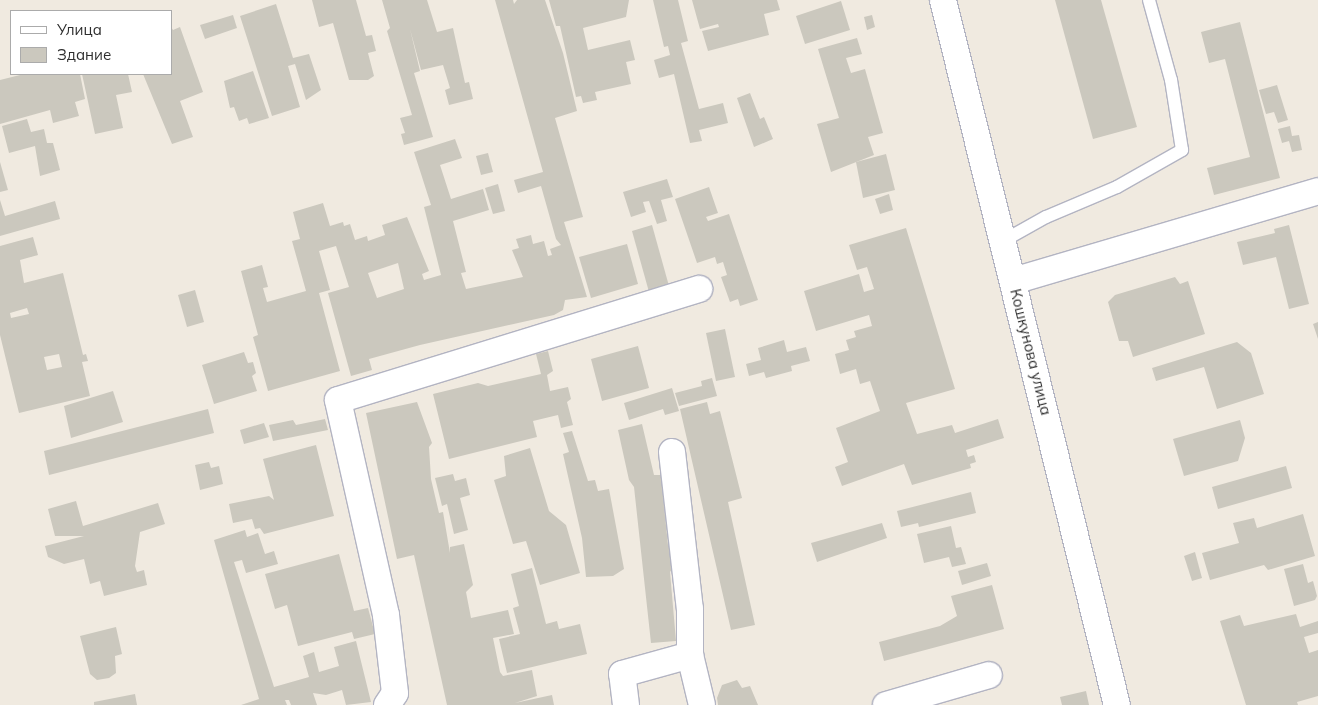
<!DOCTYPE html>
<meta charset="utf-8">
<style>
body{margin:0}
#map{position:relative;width:1318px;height:705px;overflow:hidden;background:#f0eae0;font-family:Mulish,sans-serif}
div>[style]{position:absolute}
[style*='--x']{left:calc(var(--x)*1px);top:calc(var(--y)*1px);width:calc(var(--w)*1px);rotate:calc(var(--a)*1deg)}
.building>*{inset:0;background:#cbc8be}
.roads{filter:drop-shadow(1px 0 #b3b4c2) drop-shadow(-1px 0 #b3b4c2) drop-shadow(0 1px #b3b4c2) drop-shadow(0 -1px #b3b4c2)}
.lane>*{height:12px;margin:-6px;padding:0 6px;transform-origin:6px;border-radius:6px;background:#fff}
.street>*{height:26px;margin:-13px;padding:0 13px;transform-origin:13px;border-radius:13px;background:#fff}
span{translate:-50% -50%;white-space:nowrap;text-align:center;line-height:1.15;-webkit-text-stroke:4px #fff;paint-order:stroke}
.street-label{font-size:15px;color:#2e2e2e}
.legend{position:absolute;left:10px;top:10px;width:162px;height:65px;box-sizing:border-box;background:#fff;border:1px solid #ababab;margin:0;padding:6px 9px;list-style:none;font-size:15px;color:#2e2e2e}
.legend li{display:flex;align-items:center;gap:10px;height:25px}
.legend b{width:25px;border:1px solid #ababab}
</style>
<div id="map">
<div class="building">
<div style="clip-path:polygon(312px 0,356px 0,366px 36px,372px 35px,376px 51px,368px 53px,374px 76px,368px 80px,349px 80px,333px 23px,319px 27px)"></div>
<div style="clip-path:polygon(382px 0,427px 0,437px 32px,453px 28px,465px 83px,469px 82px,473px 99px,449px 105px,445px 90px,450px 88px,443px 65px,421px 70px,410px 29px,420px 71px,414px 73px,433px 137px,404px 145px,401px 134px,405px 133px,400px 118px,412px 115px,387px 31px,390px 28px)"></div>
<div style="clip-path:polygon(evenodd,495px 0,513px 0,514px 4px,517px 0,545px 0,563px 53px,577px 111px,555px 118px,583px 217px,564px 222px,587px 297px,565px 300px,563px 310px,554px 315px,420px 345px,369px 359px,372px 370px,351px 376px,328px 293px,349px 287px,336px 246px,319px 251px,330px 290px,319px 293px,340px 371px,268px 391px,253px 337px,258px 335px,241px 271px,262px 265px,268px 287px,263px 288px,267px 302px,306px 291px,292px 241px,300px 239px,293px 212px,323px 203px,330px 226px,343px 222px,344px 226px,350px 224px,355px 240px,367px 236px,368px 241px,385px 235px,382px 225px,407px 217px,429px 271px,422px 274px,424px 280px,441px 275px,424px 207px,431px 205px,414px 152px,455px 139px,462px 158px,440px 165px,451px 199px,483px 189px,489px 210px,453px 221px,466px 272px,461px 273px,466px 289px,523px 277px,512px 250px,519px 248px,516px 239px,531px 235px,533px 244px,544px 241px,548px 256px,552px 255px,550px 249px,561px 245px,556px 239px,541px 186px,518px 193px,514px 180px,543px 172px,495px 0,398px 263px,404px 289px,377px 298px,368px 273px,398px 263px)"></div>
<div style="clip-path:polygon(549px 0,629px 0,626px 17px,583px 28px,588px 50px,630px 40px,635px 60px,626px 62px,631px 84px,595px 92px,597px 100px,583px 103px,581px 96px,576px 97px,560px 26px,556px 26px)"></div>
<div style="clip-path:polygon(653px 0,678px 0,688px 41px,681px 43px,699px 109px,723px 103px,728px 123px,699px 130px,702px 141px,690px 143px,674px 74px,659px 78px,654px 60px,670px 55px,668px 46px,664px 47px)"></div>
<div style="clip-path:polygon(692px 0,777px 0,780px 10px,764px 14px,769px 35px,708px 51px,702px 31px,719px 27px,718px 24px,700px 29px)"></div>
<div style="clip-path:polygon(1055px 0,1101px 0,1137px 127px,1093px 139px)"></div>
<div style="clip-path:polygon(841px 1px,850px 30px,805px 44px,796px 16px)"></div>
<div style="clip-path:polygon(276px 4px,293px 58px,309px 54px,321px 90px,306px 100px,295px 64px,288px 66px,300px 107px,272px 116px,240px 16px)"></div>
<div style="clip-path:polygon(233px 15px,237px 28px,205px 39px,200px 25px)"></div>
<div style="clip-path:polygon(872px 15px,875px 27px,867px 30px,864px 17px)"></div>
<div style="clip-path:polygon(1240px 22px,1280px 178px,1214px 195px,1207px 168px,1250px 157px,1225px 59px,1209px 63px,1201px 32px)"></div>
<div style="clip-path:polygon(171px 27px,173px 30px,180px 27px,203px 92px,180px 101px,193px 137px,172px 144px,143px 74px,171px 74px)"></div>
<div style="clip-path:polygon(857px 38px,862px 54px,846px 58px,851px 73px,865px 69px,883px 133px,868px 137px,874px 155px,831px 172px,817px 124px,839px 118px,818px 49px)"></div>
<div style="clip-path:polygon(253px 71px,269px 118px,249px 124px,247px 118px,239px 121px,234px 107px,230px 108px,224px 81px)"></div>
<div style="clip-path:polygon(24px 74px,80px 74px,85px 99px,75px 102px,79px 116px,53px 123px,50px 110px,0 124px,0 80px)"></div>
<div style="clip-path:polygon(82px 74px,128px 74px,132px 92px,116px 95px,123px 128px,95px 134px)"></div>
<div style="clip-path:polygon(1277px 85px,1288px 120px,1278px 123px,1274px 112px,1266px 114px,1259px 90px)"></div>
<div style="clip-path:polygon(750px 93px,760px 119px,764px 117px,773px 139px,754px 147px,737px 98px)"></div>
<div style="clip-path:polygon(27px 119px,31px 132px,44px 129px,47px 143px,53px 143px,60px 170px,40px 176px,35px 146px,9px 153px,2px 126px)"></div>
<div style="clip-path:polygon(1290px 126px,1292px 136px,1299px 135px,1302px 150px,1292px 152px,1289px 141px,1282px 143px,1278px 129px)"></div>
<div style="clip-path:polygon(488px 153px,493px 172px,481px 175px,476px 156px)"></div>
<div style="clip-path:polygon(886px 154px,895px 190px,863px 198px,856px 162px)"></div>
<div style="clip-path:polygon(0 162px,8px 190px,0 192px)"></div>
<div style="clip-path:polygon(667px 179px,673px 197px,661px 200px,667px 221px,657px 224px,649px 201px,643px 202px,646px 212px,631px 217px,623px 192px)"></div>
<div style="clip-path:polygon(498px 184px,505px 211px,493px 214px,485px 188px)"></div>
<div style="clip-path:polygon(709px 187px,718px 213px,706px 217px,708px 221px,729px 214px,758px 300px,740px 306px,738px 299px,730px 302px,721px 277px,727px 275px,723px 262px,717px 264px,715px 257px,697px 263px,675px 199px)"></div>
<div style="clip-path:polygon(889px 194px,893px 210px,880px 214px,875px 199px)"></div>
<div style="clip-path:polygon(0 200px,5px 216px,55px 201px,60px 219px,0 236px)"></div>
<div style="clip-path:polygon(652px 225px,669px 286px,649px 292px,632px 231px)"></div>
<div style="clip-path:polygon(1289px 225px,1309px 304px,1289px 309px,1276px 257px,1243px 265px,1237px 242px,1275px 233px,1274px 229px)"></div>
<div style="clip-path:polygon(906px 228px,955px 389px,906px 403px,917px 434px,952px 425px,955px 433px,998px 419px,1004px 438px,966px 450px,968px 457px,974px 455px,976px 462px,970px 464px,971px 468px,912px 485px,904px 464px,842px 486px,835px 467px,848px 462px,836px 428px,880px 411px,870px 381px,860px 384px,856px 369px,840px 374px,835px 354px,849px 350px,846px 340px,856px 337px,854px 331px,872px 326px,869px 315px,816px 331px,804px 291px,859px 274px,864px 292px,874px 289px,867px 267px,857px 270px,849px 245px)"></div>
<div style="clip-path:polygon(evenodd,33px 237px,38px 255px,20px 260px,24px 283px,63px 273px,83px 355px,86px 354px,88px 361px,82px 362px,90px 396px,19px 413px,0 335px,0 246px,33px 237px,27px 308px,29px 314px,11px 318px,10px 313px,27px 308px,33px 237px,59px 354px,62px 367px,47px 370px,44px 357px,59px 354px)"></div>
<div style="clip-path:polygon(627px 244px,638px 284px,591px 298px,579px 257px)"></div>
<div style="clip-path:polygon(1175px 277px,1180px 284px,1188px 281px,1205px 334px,1133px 357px,1128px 341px,1119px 341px,1108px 302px,1115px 295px)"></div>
<div style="clip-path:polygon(195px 290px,204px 322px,187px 327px,178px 295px)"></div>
<div style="clip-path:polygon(1318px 322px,1318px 339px,1313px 324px)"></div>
<div style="clip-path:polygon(725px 329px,735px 377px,716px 381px,706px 333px)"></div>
<div style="clip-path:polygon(784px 340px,787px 352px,806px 347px,810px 361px,791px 366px,792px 371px,766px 378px,764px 372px,749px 376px,746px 364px,761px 360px,758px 348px)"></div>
<div style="clip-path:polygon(1237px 342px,1251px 353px,1264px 394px,1217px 409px,1204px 367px,1156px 381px,1152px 368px)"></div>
<div style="clip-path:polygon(638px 346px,649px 388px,602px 401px,591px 359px)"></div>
<div style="clip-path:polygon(548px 351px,553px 371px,547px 375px,550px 391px,568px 387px,571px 399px,567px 402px,573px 425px,561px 428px,558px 415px,533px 421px,537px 437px,449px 459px,433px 394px,478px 383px,488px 386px,541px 374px,536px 354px)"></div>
<div style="clip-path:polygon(244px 352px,248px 363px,253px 362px,256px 373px,252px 376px,257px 391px,214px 404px,202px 365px)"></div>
<div style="clip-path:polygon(712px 378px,717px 396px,679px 406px,675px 393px,702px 386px,701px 381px)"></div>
<div style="clip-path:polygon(672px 388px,679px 411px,665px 415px,663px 409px,629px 420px,624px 403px)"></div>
<div style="clip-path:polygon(113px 391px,123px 422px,71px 438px,64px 406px)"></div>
<div style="clip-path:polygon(417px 402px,432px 443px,429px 447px,431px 479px,439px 513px,443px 512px,450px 553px,450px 547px,464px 544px,473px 585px,466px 592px,471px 618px,508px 610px,514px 634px,493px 638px,500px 672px,503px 676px,532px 670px,537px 696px,515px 703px,552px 695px,554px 705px,447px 705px,414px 555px,397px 559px,366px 413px)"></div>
<div style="clip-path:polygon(707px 402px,710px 414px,720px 411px,742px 498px,728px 502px,755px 625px,731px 630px,680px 409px)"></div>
<div style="clip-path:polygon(208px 409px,214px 433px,49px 475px,44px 451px)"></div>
<div style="clip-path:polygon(325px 419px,328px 430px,273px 441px,269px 425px,293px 420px,296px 425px)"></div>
<div style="clip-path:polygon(1240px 420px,1245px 438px,1238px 461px,1184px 476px,1173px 439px)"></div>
<div style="clip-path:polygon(264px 423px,269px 437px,244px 444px,240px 430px)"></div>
<div style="clip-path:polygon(642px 424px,654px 475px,661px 475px,668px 545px,674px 551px,676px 563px,670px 572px,676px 641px,651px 643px,634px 487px,629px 480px,618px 430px)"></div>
<div style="clip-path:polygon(572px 431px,588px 481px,595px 480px,598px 491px,609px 489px,624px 569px,613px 576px,586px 577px,582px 538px,563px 454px,569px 452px,563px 433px)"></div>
<div style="clip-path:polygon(316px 445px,334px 516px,264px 534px,260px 528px,255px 529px,252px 519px,233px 523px,229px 504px,269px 496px,274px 500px,263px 459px)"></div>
<div style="clip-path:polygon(530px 448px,549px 511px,566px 525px,580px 573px,540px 585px,526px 541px,513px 544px,494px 480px,506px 476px,504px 456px)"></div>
<div style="clip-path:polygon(209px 462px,211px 468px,219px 466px,223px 484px,200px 490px,195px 465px)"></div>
<div style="clip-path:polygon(1286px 466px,1292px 488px,1218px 509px,1212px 487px)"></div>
<div style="clip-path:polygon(453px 474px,455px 481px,466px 478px,470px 495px,460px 498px,468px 530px,454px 534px,447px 504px,442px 506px,435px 478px)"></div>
<div style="clip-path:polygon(971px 492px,976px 513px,919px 527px,918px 523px,901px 527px,897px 511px)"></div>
<div style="clip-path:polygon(76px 501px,83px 526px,158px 503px,165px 524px,140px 532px,135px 566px,137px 572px,144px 570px,147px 585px,104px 596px,100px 581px,90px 584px,84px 559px,64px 564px,48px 557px,45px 546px,84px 536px,55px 536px,48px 509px)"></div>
<div style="clip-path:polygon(1303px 514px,1315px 556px,1268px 570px,1264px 565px,1210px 580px,1202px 553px,1239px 543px,1233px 523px,1254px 518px,1257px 528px)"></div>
<div style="clip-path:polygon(882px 523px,887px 538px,817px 562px,811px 543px)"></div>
<div style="clip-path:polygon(951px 526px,956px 548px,961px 547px,966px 564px,952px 567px,949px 557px,924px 563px,917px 534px)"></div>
<div style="clip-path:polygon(245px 530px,247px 537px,258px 533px,265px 554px,274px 551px,278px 564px,246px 573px,242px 560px,234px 562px,274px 687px,309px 677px,303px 656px,314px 652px,319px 672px,339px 666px,334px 647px,356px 641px,371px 702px,346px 705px,342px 690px,326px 695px,313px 693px,317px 705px,291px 705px,289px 700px,285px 700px,287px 705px,241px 705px,259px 699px,214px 540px)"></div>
<div style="clip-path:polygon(1195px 552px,1202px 578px,1192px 581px,1184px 556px)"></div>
<div style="clip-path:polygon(339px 554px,354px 611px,368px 608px,375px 634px,354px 639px,352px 632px,298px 646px,287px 605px,275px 609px,265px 574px)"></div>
<div style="clip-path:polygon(987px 563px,991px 576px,962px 585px,958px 571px)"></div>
<div style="clip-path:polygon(1303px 564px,1308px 583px,1313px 581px,1317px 596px,1315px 600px,1294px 606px,1284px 569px)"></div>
<div style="clip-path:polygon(532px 568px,546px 624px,557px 621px,559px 629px,580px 624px,587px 654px,507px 673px,499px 639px,520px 634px,513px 608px,519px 606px,511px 574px)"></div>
<div style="clip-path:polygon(992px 585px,1004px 629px,884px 661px,879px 642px,940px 626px,957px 616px,951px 596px)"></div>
<div style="clip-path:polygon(1296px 614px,1300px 627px,1318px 621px,1318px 633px,1304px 637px,1309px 653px,1318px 650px,1318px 696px,1297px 702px,1298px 705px,1246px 705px,1220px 621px,1240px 615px,1244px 626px)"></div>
<div style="clip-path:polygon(116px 627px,122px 654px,115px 656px,116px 673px,109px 678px,97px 680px,90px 674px,80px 636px)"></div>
<div style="clip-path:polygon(737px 680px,742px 688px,750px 686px,758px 705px,718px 705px,717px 698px,722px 685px)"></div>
<div style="clip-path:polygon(1086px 691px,1089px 705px,1062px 705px,1060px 697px)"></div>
<div style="clip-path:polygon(135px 694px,137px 705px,94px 705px,94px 702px)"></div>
</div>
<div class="roads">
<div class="lane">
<div style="--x:1003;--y:241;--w:49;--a:-29.2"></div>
<div style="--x:1046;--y:217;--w:77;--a:-22.9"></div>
<div style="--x:1117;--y:187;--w:75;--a:-29.6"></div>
<div style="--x:1182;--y:150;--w:71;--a:-98.9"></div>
<div style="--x:1171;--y:80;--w:83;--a:-105.4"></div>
</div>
<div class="street">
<div style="--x:943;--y:0;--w:726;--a:76.14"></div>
<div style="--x:1013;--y:281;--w:318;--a:-16.4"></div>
<div style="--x:672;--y:452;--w:158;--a:83.5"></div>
<div style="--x:690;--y:609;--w:46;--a:90"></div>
<div style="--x:387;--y:705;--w:14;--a:-56"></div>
<div style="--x:395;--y:693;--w:79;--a:-96.6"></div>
<div style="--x:386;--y:615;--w:220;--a:-102.6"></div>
<div style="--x:338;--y:400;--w:378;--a:-17.1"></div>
<div style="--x:626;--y:705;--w:31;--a:-97"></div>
<div style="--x:622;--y:674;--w:71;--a:-15.6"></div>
<div style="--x:690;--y:655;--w:51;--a:76.5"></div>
<div style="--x:886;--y:705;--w:107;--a:-16.2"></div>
</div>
</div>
<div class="street-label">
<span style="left:1031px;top:352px;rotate:76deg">Кошкунова улица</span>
</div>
<ul class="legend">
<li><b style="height:6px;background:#fff"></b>Улица</li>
<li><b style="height:14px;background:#cbc8be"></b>Здание</li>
</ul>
</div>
